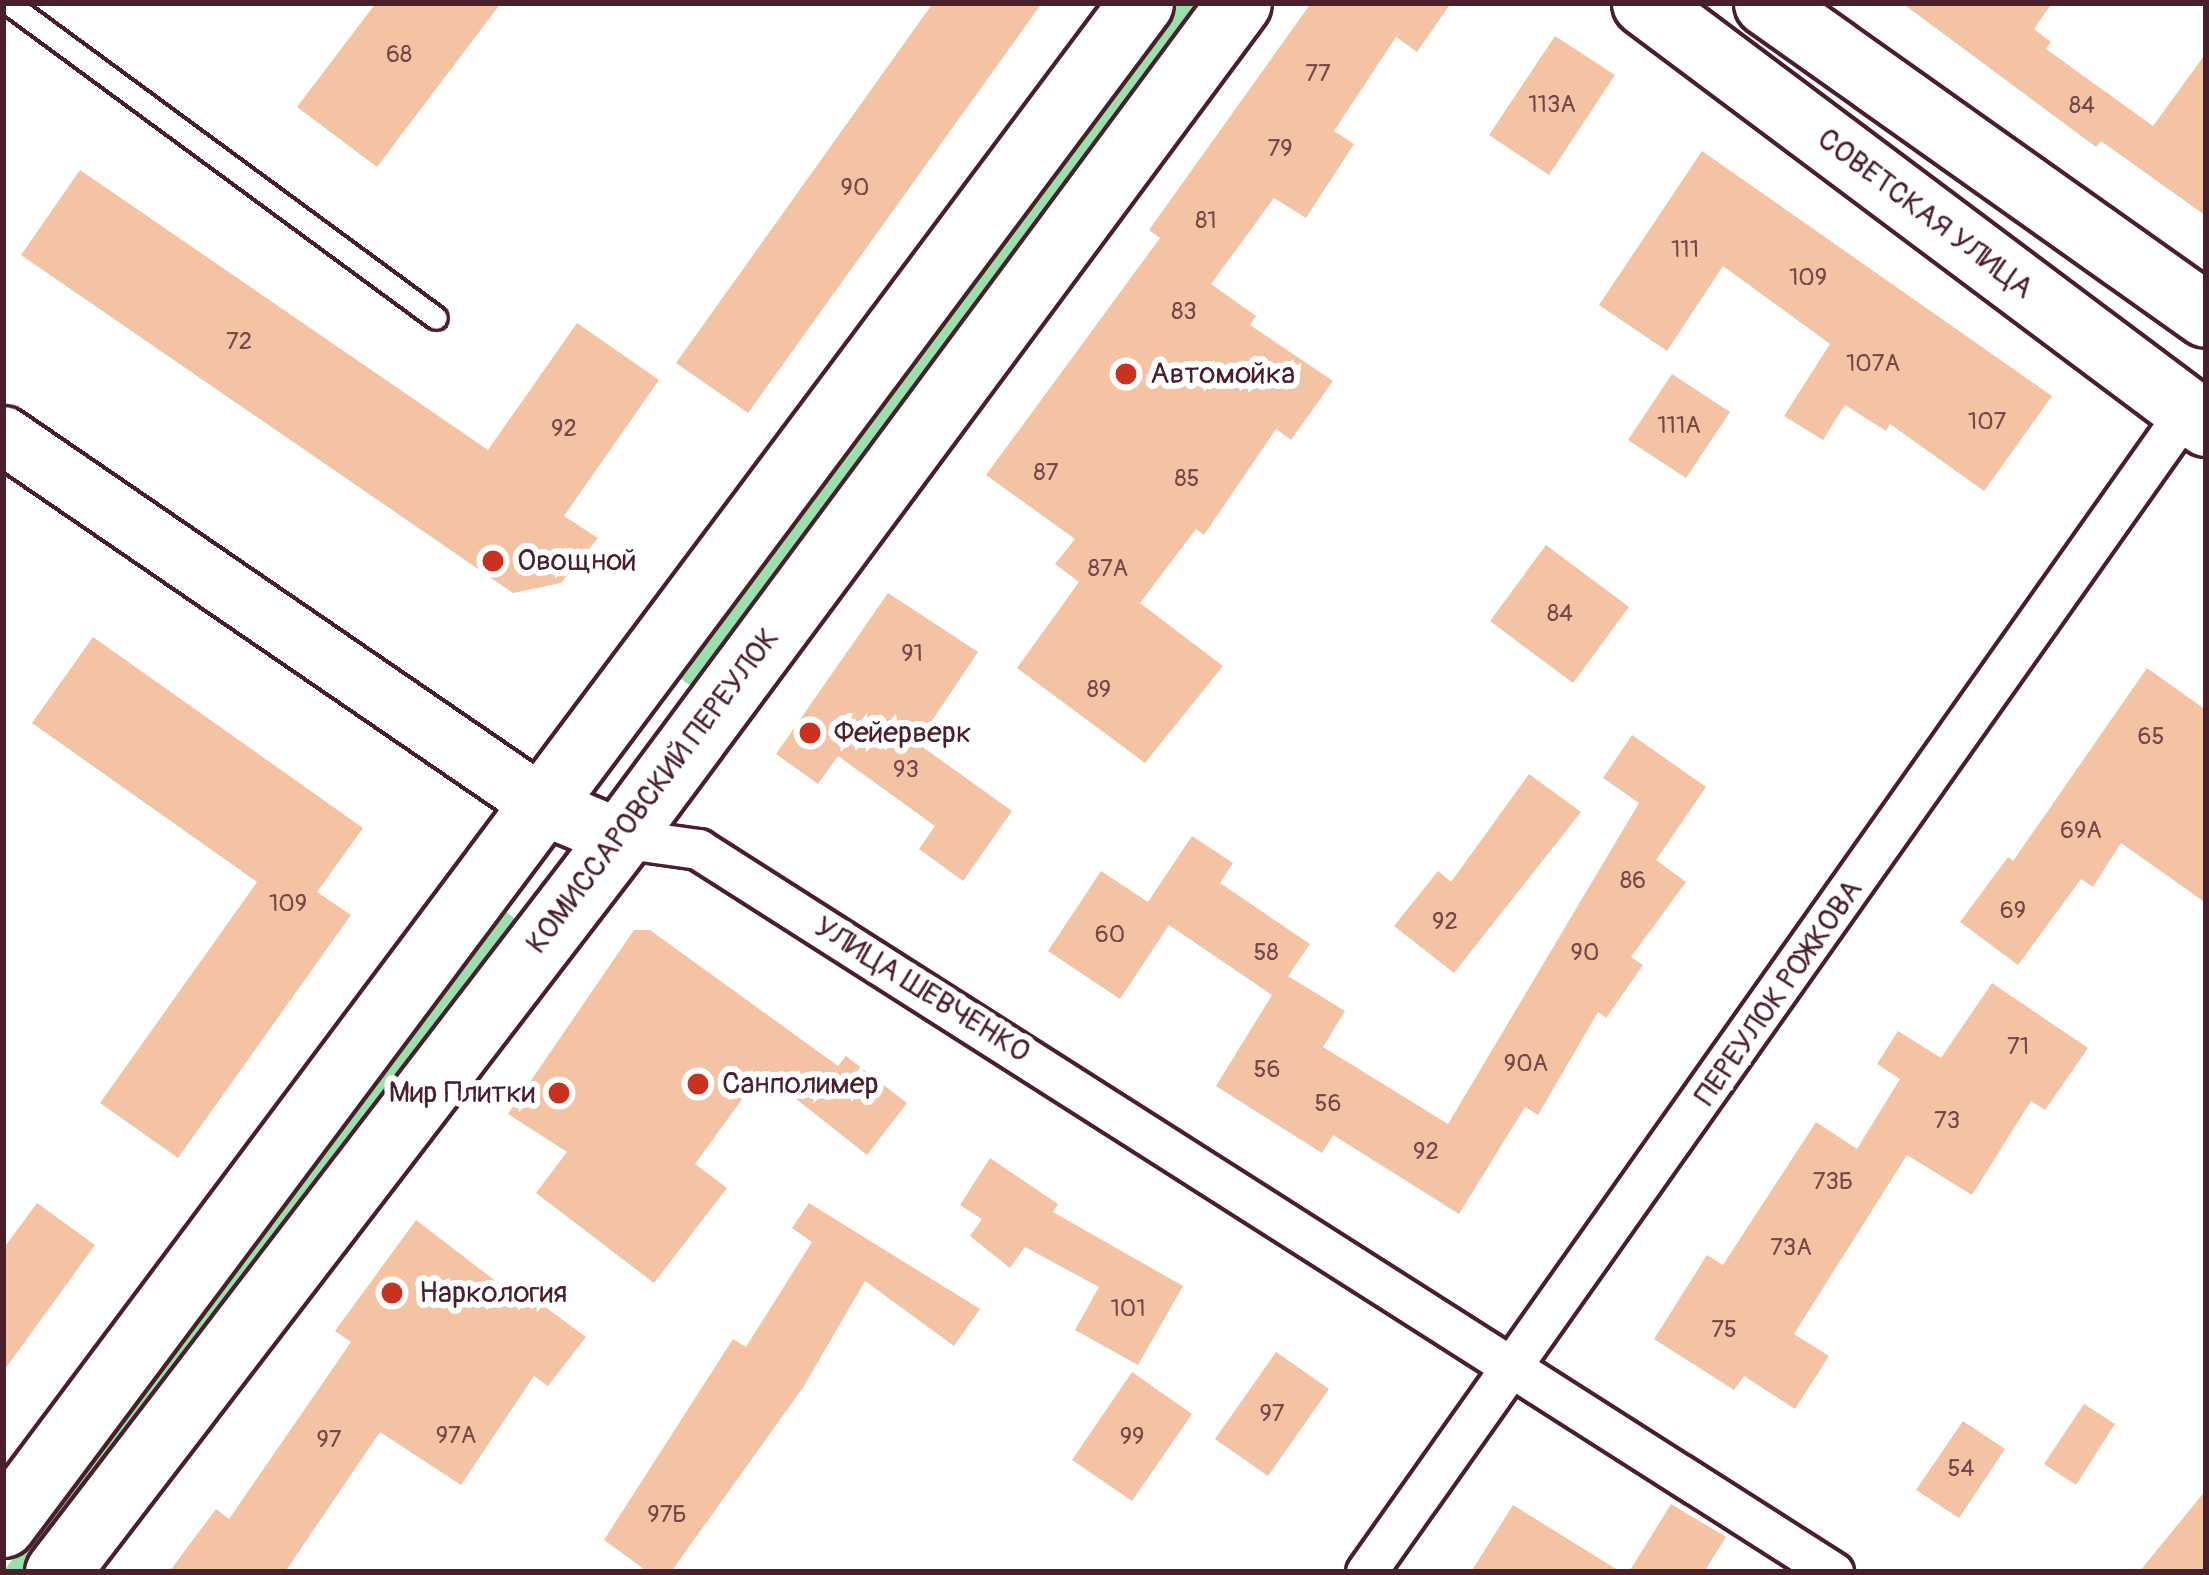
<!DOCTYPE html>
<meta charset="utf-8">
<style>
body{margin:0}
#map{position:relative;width:2209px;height:1575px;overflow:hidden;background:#fff;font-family:Pangolin,sans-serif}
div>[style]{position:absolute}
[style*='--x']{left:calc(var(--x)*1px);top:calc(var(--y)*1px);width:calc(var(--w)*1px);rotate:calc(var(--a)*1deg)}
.green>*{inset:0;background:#9ae0ad}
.building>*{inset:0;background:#f3c3a3}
.roads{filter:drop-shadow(3px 0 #4a1f2b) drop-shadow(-3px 0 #4a1f2b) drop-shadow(0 3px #4a1f2b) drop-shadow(0 -3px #4a1f2b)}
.service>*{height:21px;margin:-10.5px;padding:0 10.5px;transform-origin:10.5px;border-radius:10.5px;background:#fff}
.minor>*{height:39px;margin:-19.5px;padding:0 19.5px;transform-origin:19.5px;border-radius:19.5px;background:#fff}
.secondary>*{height:57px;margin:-28.5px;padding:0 28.5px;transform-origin:28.5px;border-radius:28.5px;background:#fff}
.primary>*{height:63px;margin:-31.5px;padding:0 31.5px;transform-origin:31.5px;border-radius:31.5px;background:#fff}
.dots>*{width:33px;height:33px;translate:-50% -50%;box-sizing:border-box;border:6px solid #fff;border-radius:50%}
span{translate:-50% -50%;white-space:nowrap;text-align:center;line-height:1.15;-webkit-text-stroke:12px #fff;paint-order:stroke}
.number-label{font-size:24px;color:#744849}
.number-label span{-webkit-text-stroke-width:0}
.street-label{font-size:30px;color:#4a1f2b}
.poi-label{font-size:30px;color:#4a1f2b}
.left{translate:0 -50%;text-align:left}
.right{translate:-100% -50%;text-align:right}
.frame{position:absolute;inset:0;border:6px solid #4a1f2b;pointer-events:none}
</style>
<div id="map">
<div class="green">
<div style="clip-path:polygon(1170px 3px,1203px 3px,695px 689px,673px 673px)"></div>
<div style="clip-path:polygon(501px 908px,518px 921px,25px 1572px,3px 1572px)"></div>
</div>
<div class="building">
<div style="clip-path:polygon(376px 3px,501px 3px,377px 167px,297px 107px)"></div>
<div style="clip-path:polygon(933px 3px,1042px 3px,748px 413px,676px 363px)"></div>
<div style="clip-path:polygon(1311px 3px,1451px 3px,1417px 52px,1396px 37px,1334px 131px,1354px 144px,1306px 218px,1274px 198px,1211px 284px,1256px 316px,1250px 325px,1333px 381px,1291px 440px,1276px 429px,1204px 535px,1196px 529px,1140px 603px,1223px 666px,1145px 763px,1017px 668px,1079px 582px,1055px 564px,1075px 539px,986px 475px,1160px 238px,1149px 230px)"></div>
<div style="clip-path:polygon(1902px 3px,2052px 3px,2034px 29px,2051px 42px,2046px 49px,2153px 126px,2206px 53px,2206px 216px,2101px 141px,2096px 147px)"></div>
<div style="clip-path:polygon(1555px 36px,1615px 75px,1549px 175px,1489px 135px)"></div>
<div style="clip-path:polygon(1702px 151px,2052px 396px,1984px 491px,1890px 424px,1886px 431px,1845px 405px,1823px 440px,1784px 416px,1830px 344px,1723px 266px,1667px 351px,1599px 305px)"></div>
<div style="clip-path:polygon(80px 170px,488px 450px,577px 323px,659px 380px,564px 516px,598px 538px,561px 583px,513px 593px,21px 255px)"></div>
<div style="clip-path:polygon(1672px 374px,1730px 412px,1686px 478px,1628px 440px)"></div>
<div style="clip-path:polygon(1546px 545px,1629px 607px,1573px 683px,1490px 621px)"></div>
<div style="clip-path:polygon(888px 593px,978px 652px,917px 743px,1012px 811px,963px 881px,919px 849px,935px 826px,838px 756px,818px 784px,776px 754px)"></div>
<div style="clip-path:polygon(93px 637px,363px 828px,317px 892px,351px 915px,178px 1158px,100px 1103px,257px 882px,32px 723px)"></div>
<div style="clip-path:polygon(2147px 668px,2206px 710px,2206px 903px,2121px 843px,2093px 887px,2081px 879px,2018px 965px,1960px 922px,2008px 857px,2013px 861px)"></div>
<div style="clip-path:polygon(1632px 735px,1706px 787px,1656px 860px,1686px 882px,1631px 957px,1643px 965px,1606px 1018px,1598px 1012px,1538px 1115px,1525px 1107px,1459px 1214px,1333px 1135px,1322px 1153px,1216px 1086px,1272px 995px,1169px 925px,1120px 999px,1048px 951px,1101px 871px,1148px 902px,1192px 836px,1233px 863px,1220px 883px,1310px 944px,1288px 976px,1345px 1011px,1323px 1047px,1448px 1124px,1639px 803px,1603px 778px)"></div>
<div style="clip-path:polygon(1529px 774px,1581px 812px,1454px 973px,1394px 926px,1438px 871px,1451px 882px)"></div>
<div style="clip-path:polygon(634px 930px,650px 930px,838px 1066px,846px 1056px,907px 1103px,867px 1155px,762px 1072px,695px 1164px,727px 1188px,654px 1283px,536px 1193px,567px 1152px,508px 1114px)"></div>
<div style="clip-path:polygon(1992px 983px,2088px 1048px,2045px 1110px,2031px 1101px,1972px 1195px,1907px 1155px,1794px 1334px,1829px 1356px,1795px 1409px,1744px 1376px,1734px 1390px,1654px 1339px,1707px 1255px,1723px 1265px,1816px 1122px,1857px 1149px,1900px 1079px,1877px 1064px,1898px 1031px,1941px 1058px)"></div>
<div style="clip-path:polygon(990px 1158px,1058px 1204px,1053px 1212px,1183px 1286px,1138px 1365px,1075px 1330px,1099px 1287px,1025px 1247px,1010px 1268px,970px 1236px,982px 1219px,960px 1205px)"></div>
<div style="clip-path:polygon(37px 1203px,95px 1245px,3px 1372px,3px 1249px)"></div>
<div style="clip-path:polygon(809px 1203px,980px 1309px,954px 1346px,865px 1281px,804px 1386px,671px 1572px,648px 1572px,604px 1540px,733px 1339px,746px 1347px,812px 1242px,792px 1228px)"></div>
<div style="clip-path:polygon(416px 1220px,532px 1309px,537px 1301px,586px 1337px,548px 1386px,534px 1376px,461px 1485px,380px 1432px,285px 1572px,169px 1572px,216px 1509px,229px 1519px,351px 1342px,335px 1331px)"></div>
<div style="clip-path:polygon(1276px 1352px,1329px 1389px,1268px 1476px,1215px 1439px)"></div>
<div style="clip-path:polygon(1132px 1372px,1192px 1414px,1132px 1501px,1072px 1460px)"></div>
<div style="clip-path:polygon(2084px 1404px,2115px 1424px,2076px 1485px,2044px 1464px)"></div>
<div style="clip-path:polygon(1963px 1421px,2005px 1449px,1959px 1518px,1916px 1490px)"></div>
<div style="clip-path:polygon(2206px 1490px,2206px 1572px,2139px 1572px)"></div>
<div style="clip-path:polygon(1671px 1504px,1726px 1537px,1704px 1572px,1629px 1572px)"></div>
<div style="clip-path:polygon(1513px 1505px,1621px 1572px,1471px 1572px)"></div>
</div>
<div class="roads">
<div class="service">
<div style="--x:8;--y:3;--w:531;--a:36.35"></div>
</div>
<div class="minor">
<div style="--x:620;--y:838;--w:79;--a:8"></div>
<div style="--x:698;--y:849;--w:1346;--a:32.5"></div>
<div style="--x:1366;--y:1572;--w:1423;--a:-54.76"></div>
</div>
<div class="secondary">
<div style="--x:3;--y:435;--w:656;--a:34.44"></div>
<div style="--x:544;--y:806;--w:82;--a:22.8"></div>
</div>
<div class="primary">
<div style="--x:1644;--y:3;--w:702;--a:36.84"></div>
<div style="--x:1766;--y:3;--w:539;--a:35.34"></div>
<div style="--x:3;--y:1525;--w:1900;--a:-53.21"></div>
<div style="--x:57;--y:1572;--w:925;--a:-52.51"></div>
<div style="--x:620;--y:838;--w:1039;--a:-53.45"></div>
</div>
</div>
<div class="dots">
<div style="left:1126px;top:374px;background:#c8321e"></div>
<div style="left:493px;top:561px;background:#c8321e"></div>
<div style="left:810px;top:733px;background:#c8321e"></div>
<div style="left:698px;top:1084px;background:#c8321e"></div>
<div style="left:559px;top:1093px;background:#c8321e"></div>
<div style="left:392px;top:1293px;background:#c8321e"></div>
</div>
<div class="number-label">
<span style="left:399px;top:55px">68</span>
<span style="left:1318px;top:74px">77</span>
<span style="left:1552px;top:105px">113А</span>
<span style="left:2082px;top:106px">84</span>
<span style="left:1280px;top:149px">79</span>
<span style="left:855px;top:188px">90</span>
<span style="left:1206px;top:221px">81</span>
<span style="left:1685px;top:250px">111</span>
<span style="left:1808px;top:278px">109</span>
<span style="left:1184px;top:312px">83</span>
<span style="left:239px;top:342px">72</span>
<span style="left:1873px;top:364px">107А</span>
<span style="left:1987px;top:422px">107</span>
<span style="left:1679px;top:426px">111А</span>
<span style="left:564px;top:429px">92</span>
<span style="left:1046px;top:473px">87</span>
<span style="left:1187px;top:479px">85</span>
<span style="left:1108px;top:569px">87А</span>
<span style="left:1560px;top:614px">84</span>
<span style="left:912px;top:654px">91</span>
<span style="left:1099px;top:690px">89</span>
<span style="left:2151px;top:737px">65</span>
<span style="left:906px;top:770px">93</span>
<span style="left:2081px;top:831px">69А</span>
<span style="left:1633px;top:881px">86</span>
<span style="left:288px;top:904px">109</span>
<span style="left:2013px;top:911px">69</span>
<span style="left:1445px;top:922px">92</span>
<span style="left:1110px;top:935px">60</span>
<span style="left:1266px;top:953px">58</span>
<span style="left:1585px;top:953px">90</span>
<span style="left:2018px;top:1047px">71</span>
<span style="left:1526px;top:1064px">90А</span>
<span style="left:1267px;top:1070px">56</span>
<span style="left:1328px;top:1104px">56</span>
<span style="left:1947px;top:1121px">73</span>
<span style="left:1426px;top:1152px">92</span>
<span style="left:1833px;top:1182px">73Б</span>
<span style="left:1791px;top:1248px">73А</span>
<span style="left:1128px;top:1309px">101</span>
<span style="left:1724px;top:1330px">75</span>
<span style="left:1272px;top:1414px">97</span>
<span style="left:456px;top:1436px">97А</span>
<span style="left:1132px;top:1437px">99</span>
<span style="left:329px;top:1440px">97</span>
<span style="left:1961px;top:1469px">54</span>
<span style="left:667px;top:1515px">97Б</span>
</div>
<div class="street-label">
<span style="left:1925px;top:214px;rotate:37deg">СОВЕТСКАЯ УЛИЦА</span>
<span style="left:653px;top:791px;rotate:-53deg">КОМИССАРОВСКИЙ ПЕРЕУЛОК</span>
<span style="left:922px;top:990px;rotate:32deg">УЛИЦА ШЕВЧЕНКО</span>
<span style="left:1779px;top:993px;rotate:-55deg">ПЕРЕУЛОК РОЖКОВА</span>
</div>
<div class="poi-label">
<span class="left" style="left:1150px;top:374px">Автомойка</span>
<span class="left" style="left:517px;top:561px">Овощной</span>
<span class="left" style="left:834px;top:733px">Фейерверк</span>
<span class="left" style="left:722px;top:1084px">Санполимер</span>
<span class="right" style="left:535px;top:1093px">Мир Плитки</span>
<span class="left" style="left:419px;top:1293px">Наркология</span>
</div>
<div class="frame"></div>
</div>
